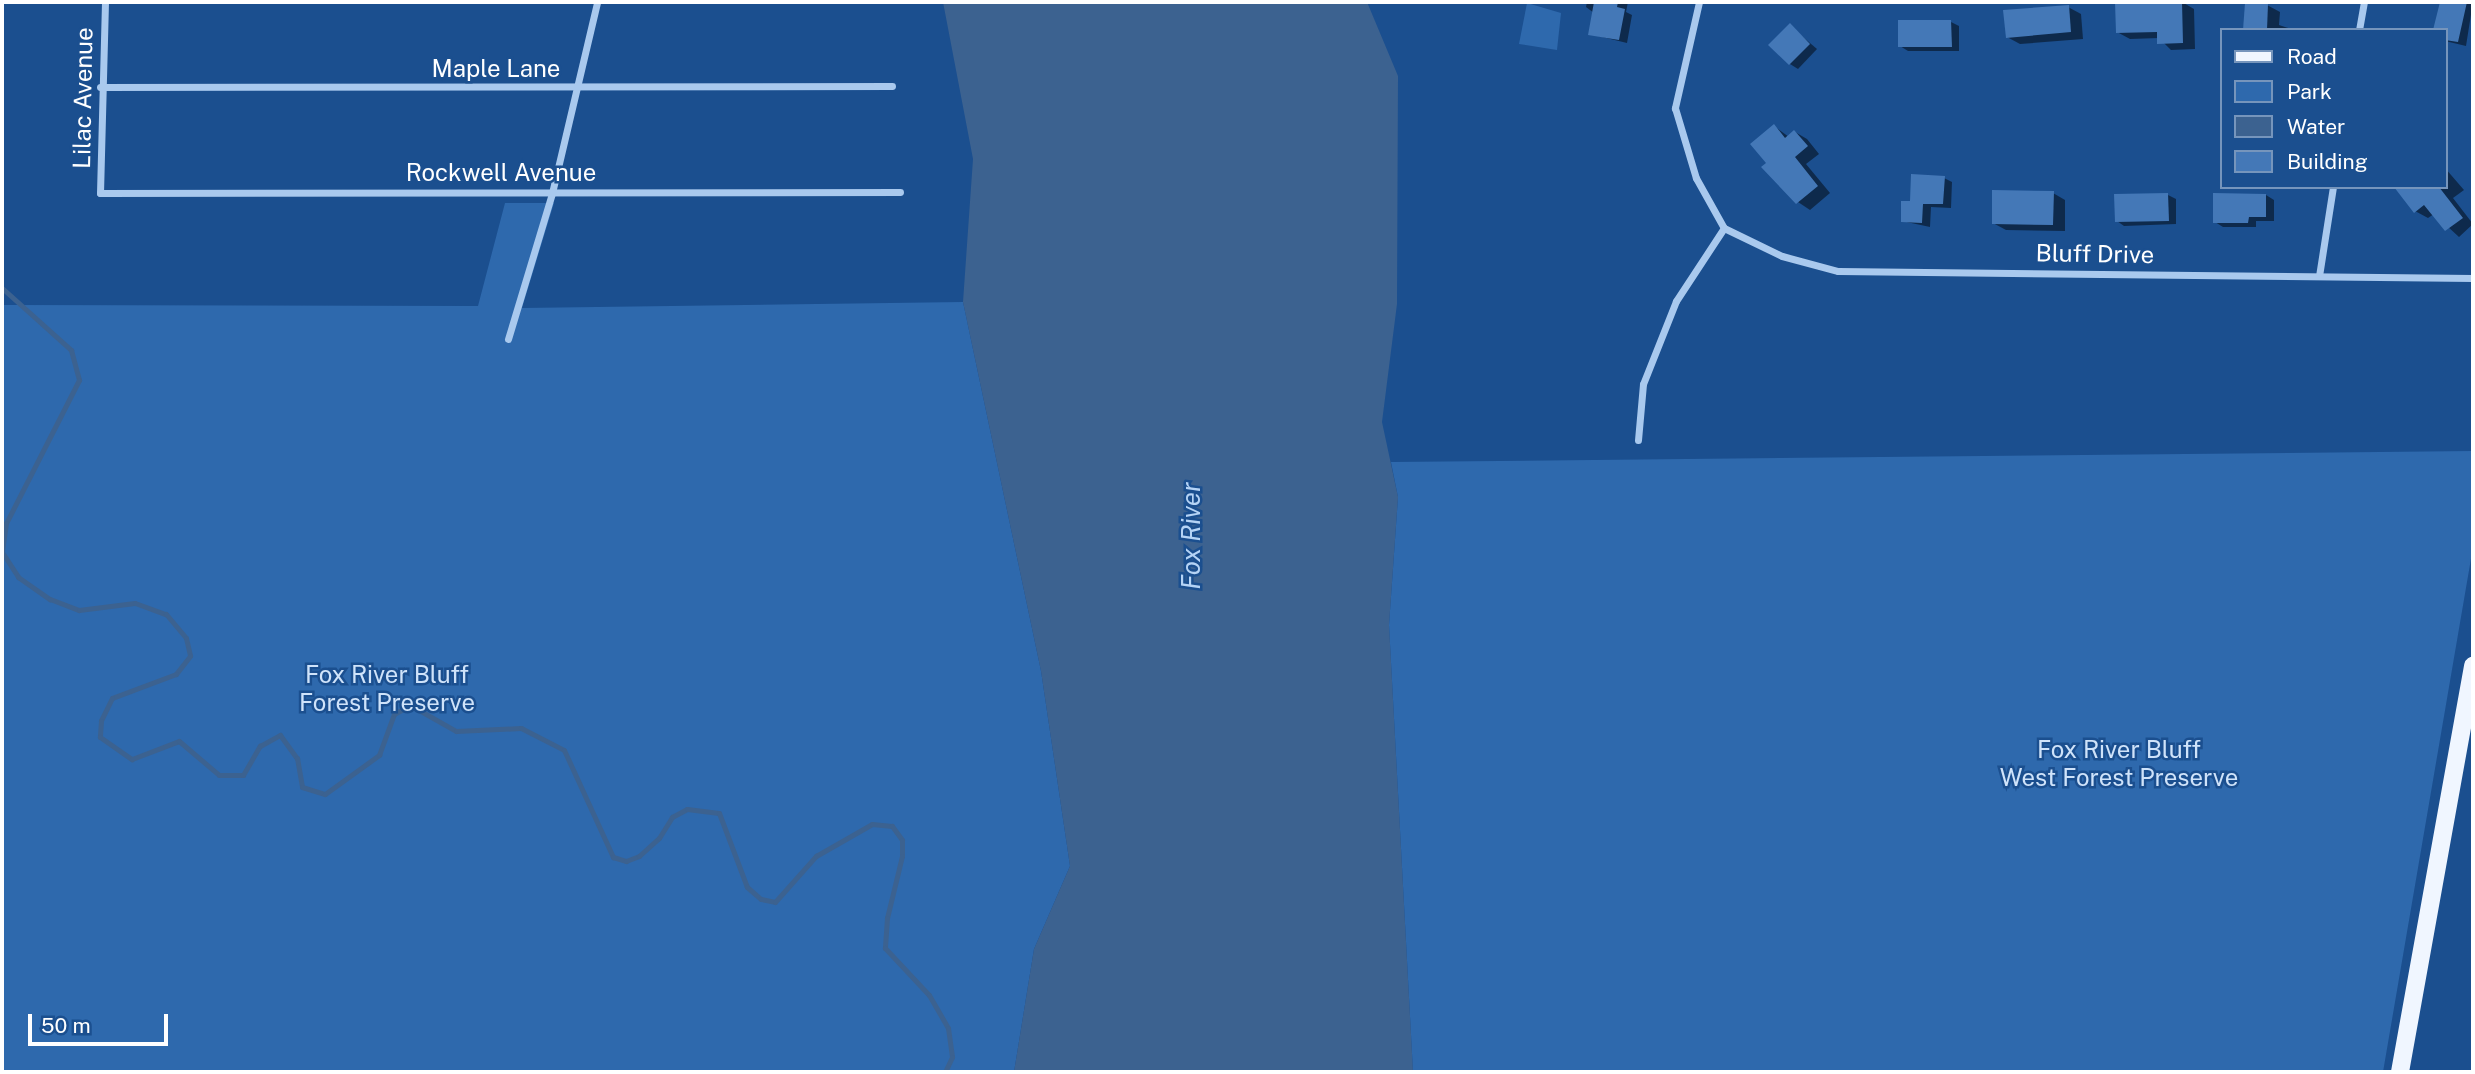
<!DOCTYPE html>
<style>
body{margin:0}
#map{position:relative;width:2475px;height:1074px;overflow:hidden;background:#1b4f8f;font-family:"Public Sans",sans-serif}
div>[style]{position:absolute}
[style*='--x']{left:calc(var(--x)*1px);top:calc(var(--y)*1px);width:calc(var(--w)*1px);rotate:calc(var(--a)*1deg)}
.green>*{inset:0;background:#2e69ad}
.water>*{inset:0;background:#3c6290}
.shadow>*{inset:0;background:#0007}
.stream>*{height:5px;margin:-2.5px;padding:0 2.5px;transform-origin:2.5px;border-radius:2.5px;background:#3c6290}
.building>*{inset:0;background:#4478b7}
.minor>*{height:7px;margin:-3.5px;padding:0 3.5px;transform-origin:3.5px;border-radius:3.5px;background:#a9c9ee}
.primary>*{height:18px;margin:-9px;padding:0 9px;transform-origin:9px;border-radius:9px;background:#f0f6ff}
span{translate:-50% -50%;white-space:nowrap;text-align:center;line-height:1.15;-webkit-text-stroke:5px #1b4f8f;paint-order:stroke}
.street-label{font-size:24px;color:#fff}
.park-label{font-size:24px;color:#cfe3fa}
.water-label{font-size:26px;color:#b5d3f5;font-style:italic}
.frame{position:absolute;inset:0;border:4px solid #fff;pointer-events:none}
.legend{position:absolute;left:2220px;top:28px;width:228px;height:161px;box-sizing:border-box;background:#1b4f8f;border:2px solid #7695bc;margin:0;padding:9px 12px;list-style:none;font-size:21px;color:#fff}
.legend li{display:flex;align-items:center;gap:14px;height:35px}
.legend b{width:35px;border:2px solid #7695bc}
.scale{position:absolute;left:28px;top:1014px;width:140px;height:32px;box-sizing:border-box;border:4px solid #fff;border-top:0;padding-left:9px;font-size:21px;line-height:24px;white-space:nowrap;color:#fff;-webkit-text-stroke:5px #1b4f8f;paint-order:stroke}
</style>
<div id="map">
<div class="green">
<div style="clip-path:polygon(1527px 3px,1561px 13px,1557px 50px,1519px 44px)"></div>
<div style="clip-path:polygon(505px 203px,554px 203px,522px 308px,963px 302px,1041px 671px,1070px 866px,1034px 949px,1014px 1072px,2px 1072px,2px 305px,478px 306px)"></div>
<div style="clip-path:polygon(2473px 451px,2473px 547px,2383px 1072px,1413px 1072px,1389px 625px,1398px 497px,1391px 462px)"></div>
</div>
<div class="water">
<div style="clip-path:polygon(943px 2px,1367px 2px,1398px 76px,1397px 304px,1382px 422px,1398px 497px,1389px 625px,1413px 1072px,1014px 1072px,1034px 949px,1070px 866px,1041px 671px,963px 302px,973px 159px)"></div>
</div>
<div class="shadow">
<div style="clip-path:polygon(1587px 2px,1628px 2px,1626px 12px,1632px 15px,1627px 43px,1590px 34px,1594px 13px,1586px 7px)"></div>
<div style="clip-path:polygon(2182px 2px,2194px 9px,2195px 49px,2171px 50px,2159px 38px,2130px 39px,2117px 32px)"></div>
<div style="clip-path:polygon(2442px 2px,2473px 2px,2466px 46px,2445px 41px,2445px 30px,2435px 30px)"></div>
<div style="clip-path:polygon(2267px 5px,2280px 12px,2279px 25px,2294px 30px,2245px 30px)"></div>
<div style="clip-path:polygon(2068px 7px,2081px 14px,2083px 39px,2020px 44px,2007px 37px)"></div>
<div style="clip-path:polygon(1951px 22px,1959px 26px,1959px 51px,1908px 51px,1900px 46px)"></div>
<div style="clip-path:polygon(1790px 26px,1817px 49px,1798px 69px,1790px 64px)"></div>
<div style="clip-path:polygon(1774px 126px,1789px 137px,1795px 132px,1807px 139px,1819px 154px,1806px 164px,1830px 193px,1810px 210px,1798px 202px,1768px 163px)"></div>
<div style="clip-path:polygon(2445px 168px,2464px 190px,2453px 198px,2473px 224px,2459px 237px,2434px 214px,2428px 218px,2415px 211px,2402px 187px,2445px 187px)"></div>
<div style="clip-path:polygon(1944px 178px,1952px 182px,1951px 208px,1931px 207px,1930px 227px,1902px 221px,1911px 203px)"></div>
<div style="clip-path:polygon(2053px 193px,2065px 200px,2065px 231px,2006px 230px,1993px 223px)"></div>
<div style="clip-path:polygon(2168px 195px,2176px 199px,2176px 224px,2124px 226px,2117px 221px)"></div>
<div style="clip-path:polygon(2266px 195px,2274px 200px,2274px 221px,2256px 221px,2256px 227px,2223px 227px,2215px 222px)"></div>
</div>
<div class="stream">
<div style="--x:2;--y:288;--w:93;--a:41.9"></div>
<div style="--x:71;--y:350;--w:31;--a:75"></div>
<div style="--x:79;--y:380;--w:161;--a:117"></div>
<div style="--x:6;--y:523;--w:29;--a:98"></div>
<div style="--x:2;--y:552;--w:30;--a:57"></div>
<div style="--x:18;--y:577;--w:39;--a:35"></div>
<div style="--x:50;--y:599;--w:31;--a:21"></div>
<div style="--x:79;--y:610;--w:56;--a:-7.1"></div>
<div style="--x:135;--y:603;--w:33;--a:20"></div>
<div style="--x:166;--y:614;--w:31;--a:50"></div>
<div style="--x:186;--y:638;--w:18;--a:77"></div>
<div style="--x:190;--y:656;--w:23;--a:128"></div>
<div style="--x:176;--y:674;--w:68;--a:159.4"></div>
<div style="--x:112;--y:698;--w:25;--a:116"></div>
<div style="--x:101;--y:721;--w:16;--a:94"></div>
<div style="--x:100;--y:737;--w:39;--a:35"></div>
<div style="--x:132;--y:759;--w:50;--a:-21"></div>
<div style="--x:179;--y:741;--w:52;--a:40.4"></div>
<div style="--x:219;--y:775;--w:24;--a:0"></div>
<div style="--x:243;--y:775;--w:34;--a:-60"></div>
<div style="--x:260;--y:746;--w:23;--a:-29"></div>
<div style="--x:280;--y:735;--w:29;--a:54"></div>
<div style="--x:297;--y:758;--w:29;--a:80"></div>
<div style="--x:302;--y:787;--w:24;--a:17"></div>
<div style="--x:325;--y:794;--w:67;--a:-35.8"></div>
<div style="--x:379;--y:755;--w:44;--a:-69.9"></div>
<div style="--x:394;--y:714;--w:18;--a:-29"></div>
<div style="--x:410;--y:705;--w:53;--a:29.5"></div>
<div style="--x:456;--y:731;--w:65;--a:-2.6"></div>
<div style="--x:521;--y:728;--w:48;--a:27.1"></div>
<div style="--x:564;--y:750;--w:118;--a:65.4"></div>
<div style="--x:613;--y:857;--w:14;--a:17"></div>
<div style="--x:626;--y:861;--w:14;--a:-21"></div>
<div style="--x:639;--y:856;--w:27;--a:-42"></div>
<div style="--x:659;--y:838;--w:25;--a:-58"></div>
<div style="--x:672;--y:817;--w:17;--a:-28"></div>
<div style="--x:687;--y:809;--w:32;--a:7"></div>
<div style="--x:719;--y:813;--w:79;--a:69.3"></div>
<div style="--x:747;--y:887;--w:18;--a:41"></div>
<div style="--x:761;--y:899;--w:14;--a:12"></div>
<div style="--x:775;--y:902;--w:62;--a:-48.3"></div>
<div style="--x:816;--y:856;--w:64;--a:-29.7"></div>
<div style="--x:872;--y:824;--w:20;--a:6"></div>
<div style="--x:892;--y:826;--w:17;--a:54"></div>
<div style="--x:902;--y:840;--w:16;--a:90"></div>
<div style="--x:902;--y:856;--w:64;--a:103.6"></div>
<div style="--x:887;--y:918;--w:30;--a:94"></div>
<div style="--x:885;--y:948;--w:64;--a:46.9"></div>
<div style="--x:929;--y:995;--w:38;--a:60"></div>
<div style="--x:948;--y:1028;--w:29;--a:82"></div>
<div style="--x:952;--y:1057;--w:17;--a:115"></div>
</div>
<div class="building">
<div style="clip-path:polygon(1594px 2px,1618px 2px,1617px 7px,1625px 9px,1619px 40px,1588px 35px)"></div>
<div style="clip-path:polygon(2115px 2px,2182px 2px,2183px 43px,2157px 44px,2157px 32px,2116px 33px)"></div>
<div style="clip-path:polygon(2440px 2px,2467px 2px,2458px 42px,2445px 40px,2445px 30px,2433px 30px)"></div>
<div style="clip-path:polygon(2245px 3px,2268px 4px,2267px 30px,2243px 30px)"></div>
<div style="clip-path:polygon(2069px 5px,2071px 32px,2006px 38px,2003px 10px)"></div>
<div style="clip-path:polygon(1898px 20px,1951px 20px,1952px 47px,1898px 47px)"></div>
<div style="clip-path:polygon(1790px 23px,1810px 44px,1789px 65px,1768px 45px)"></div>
<div style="clip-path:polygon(1774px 124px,1785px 138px,1794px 130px,1808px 146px,1795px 157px,1818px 186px,1796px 204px,1761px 167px,1766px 163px,1750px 144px)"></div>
<div style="clip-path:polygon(1911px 174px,1945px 176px,1943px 204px,1923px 204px,1922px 223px,1901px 222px,1901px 201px,1910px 201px)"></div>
<div style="clip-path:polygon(2394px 187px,2439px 187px,2463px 218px,2445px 231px,2424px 205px,2414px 213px)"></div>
<div style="clip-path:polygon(1992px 190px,2054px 191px,2053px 225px,1992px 224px)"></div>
<div style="clip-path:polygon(2168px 193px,2169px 221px,2115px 222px,2114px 194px)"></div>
<div style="clip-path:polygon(2213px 193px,2266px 194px,2266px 217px,2249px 217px,2248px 223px,2213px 223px)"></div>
</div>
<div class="minor">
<div style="--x:105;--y:2;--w:191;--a:91.5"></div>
<div style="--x:100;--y:193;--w:800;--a:-0.07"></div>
<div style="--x:1699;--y:2;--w:109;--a:102.8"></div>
<div style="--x:1675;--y:108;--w:73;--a:73.3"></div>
<div style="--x:1696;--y:178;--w:57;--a:60.8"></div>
<div style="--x:2359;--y:30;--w:28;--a:-80"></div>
<div style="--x:100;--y:87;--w:792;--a:-0.07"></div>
<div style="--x:1724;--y:228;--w:64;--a:25.8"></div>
<div style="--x:1782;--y:256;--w:58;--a:15"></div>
<div style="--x:1838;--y:271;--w:635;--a:0.63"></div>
<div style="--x:2319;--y:276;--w:90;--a:-81.1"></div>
<div style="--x:508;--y:339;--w:152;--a:-73.2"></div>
<div style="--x:552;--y:193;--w:196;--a:-76.7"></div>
<div style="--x:1638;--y:440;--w:56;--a:-84.9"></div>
<div style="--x:1643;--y:384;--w:89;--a:-68.3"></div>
<div style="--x:1676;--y:301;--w:87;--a:-56.7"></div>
</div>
<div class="primary">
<div style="--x:2400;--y:1072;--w:413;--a:-79.8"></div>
</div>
<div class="street-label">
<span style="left:496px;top:69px">Maple Lane</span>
<span style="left:83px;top:98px;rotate:-89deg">Lilac Avenue</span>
<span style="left:501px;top:173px">Rockwell Avenue</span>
<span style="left:2095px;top:254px;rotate:1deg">Bluff Drive</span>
</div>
<div class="park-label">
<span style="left:387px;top:689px">Fox River Bluff<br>Forest Preserve</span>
<span style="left:2119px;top:764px">Fox River Bluff<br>West Forest Preserve</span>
</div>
<div class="water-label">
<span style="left:1191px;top:536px;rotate:-90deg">Fox River</span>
</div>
<div class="frame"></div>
<ul class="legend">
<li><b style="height:9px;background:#f0f6ff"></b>Road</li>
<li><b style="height:19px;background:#2e69ad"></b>Park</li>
<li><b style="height:19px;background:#3c6290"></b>Water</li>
<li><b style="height:19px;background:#4478b7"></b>Building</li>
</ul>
<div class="scale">50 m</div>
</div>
